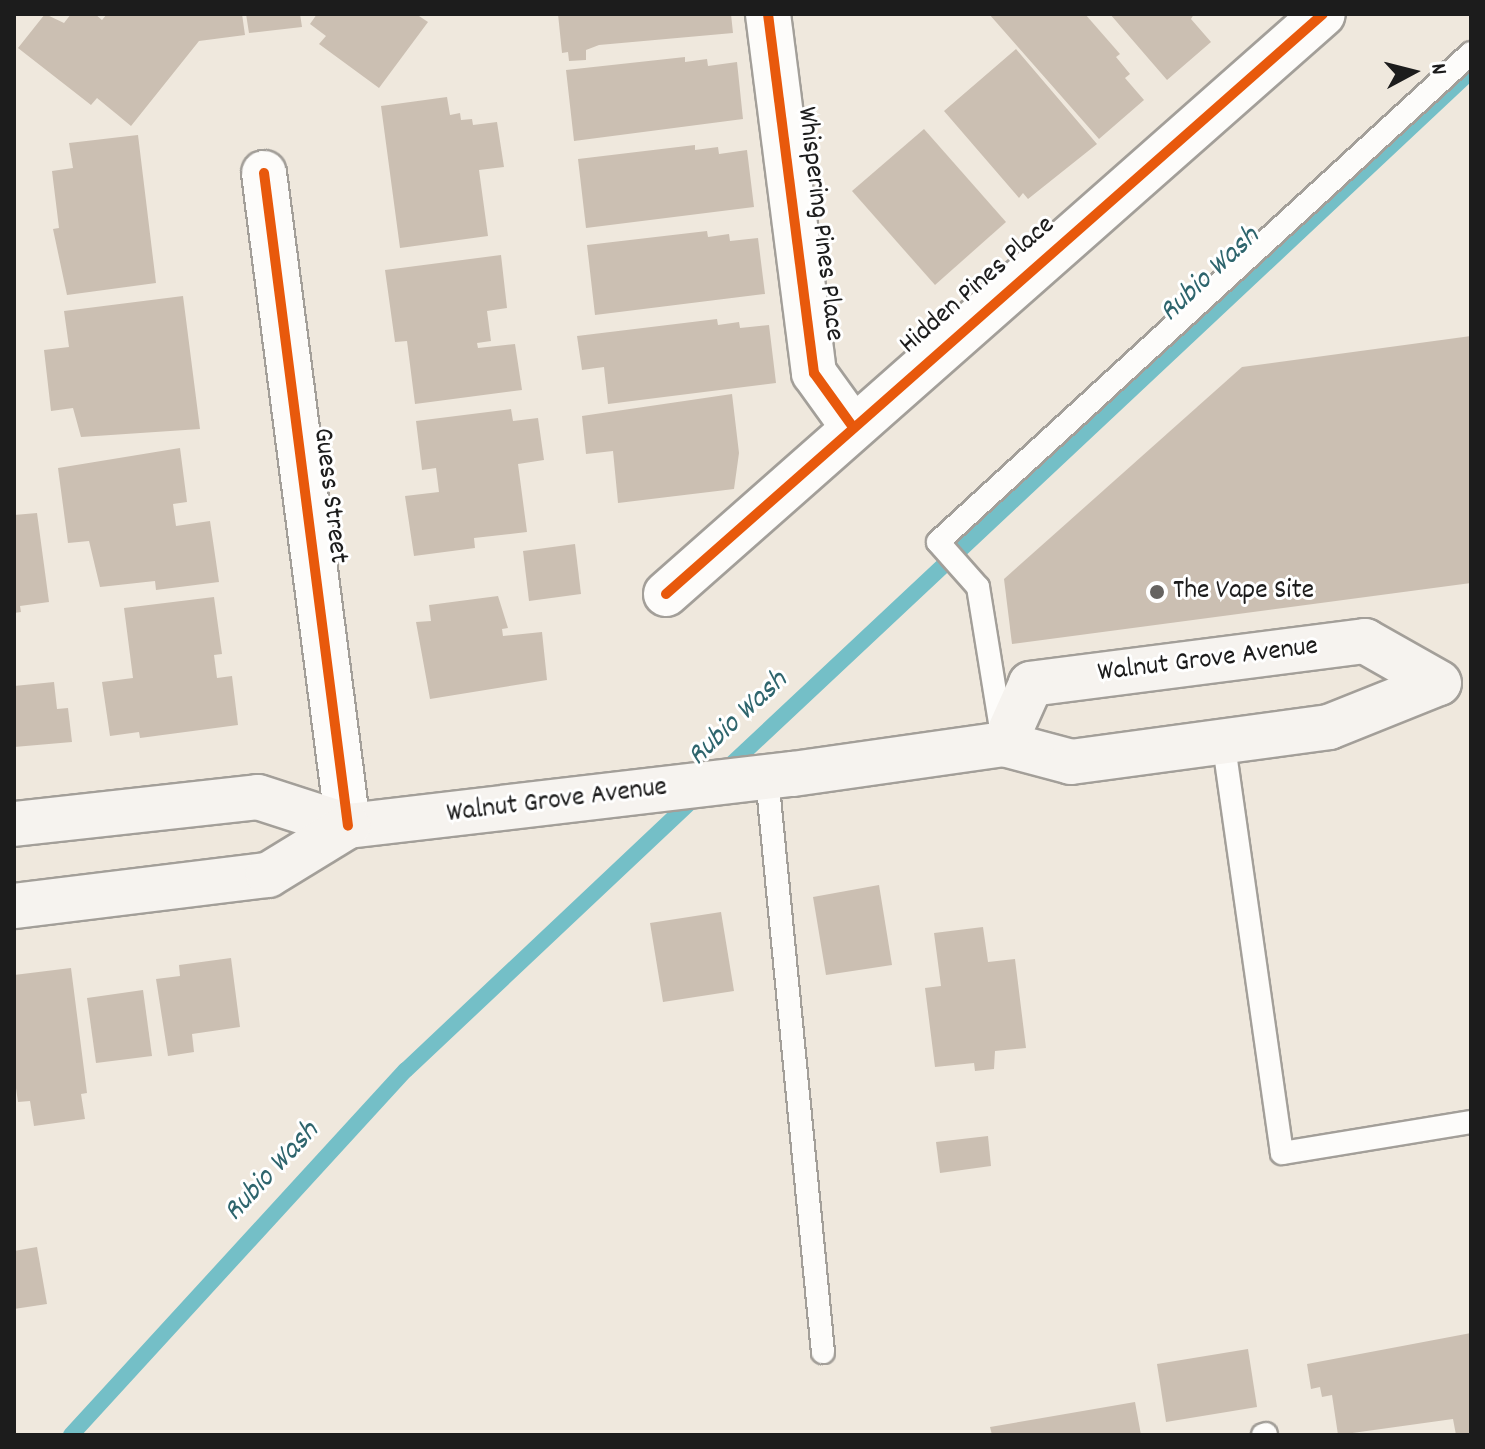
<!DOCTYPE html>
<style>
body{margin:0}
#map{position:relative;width:1485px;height:1449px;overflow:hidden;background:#efe8dd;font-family:Dekko,sans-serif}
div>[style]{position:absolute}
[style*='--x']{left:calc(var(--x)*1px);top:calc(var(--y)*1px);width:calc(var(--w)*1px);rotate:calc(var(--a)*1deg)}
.stream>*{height:16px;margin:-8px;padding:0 8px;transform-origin:8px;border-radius:8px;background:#74bfc7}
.building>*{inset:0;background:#cbbfb2}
.roads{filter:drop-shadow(2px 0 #a39f99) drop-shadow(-2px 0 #a39f99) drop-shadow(0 2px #a39f99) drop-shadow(0 -2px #a39f99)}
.lane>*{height:22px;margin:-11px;padding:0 11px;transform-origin:11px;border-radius:11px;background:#fdfcfa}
.street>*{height:44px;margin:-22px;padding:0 22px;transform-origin:22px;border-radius:22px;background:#fdfcfa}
.secondary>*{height:44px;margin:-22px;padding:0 22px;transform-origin:22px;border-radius:22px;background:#f6f3ef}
.cycleway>*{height:10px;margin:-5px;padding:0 5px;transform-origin:5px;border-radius:5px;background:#e8590c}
.dots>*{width:22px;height:22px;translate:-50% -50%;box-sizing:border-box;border:4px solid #fff;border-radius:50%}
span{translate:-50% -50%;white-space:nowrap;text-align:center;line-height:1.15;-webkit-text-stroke:6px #fff;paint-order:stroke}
.street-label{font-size:28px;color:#1c1c1c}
.poi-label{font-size:28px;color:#1c1c1c}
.left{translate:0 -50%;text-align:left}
.water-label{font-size:30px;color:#2e656d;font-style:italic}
.frame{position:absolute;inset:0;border:16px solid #1c1c1c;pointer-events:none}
.north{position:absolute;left:1373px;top:32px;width:80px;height:80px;-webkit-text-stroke:6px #fff;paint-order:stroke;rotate:83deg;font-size:22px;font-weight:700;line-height:32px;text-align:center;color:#1c1c1c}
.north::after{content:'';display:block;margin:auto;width:28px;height:36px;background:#1c1c1c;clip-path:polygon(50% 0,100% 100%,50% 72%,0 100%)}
</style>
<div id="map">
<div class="stream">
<div style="--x:722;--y:773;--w:1027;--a:-43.14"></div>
<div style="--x:71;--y:1435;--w:495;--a:-47.5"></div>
<div style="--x:406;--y:1070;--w:403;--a:-43.3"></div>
</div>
<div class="building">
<div style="clip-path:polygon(45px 14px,64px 23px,71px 14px,95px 14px,102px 20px,107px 14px,242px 14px,245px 35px,199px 41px,131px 126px,97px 98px,91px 105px,18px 48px)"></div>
<div style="clip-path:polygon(246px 14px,300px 14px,302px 27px,249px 33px)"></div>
<div style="clip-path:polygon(317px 14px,416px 14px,428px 22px,379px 88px,319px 44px,326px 36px,310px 24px)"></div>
<div style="clip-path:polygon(558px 14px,731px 14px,733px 33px,599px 45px,586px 50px,586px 60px,569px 61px,568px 52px,562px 53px)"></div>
<div style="clip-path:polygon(989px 14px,1085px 14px,1120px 54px,1116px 57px,1130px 74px,1125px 78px,1144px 100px,1099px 139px)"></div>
<div style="clip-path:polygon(1110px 14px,1194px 14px,1191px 19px,1211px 42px,1167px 80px)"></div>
<div style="clip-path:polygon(1016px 49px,1097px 144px,1028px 199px,1023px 193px,1019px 198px,944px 111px)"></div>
<div style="clip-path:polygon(685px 57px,685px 62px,707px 59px,708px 66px,737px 62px,743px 119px,574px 141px,566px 70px)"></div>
<div style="clip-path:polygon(447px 97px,450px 115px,460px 113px,461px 120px,472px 119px,473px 125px,497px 122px,504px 167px,479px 170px,488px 236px,400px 248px,381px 106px)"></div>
<div style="clip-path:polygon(924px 129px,1006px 222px,935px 285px,852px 191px)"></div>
<div style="clip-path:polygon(138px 135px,156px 283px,67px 295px,53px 229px,59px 228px,52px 171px,73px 168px,69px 143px)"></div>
<div style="clip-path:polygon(695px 145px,695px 150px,718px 147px,719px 154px,747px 150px,754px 207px,586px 228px,578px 159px)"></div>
<div style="clip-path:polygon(707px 231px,708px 237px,729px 234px,730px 241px,758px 238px,765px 294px,595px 315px,587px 245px)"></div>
<div style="clip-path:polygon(501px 255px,507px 308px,487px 311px,491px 341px,477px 343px,478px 348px,515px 344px,522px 390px,415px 404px,407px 341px,395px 342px,385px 270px)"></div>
<div style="clip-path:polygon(183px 296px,200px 429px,81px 437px,73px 408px,51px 411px,44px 350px,69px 347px,64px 311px)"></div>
<div style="clip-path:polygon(717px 319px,718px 325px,739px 322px,740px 328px,769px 325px,776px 383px,608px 404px,604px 367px,582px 370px,577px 336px)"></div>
<div style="clip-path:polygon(1471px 336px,1471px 583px,1012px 644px,1004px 579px,1242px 367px)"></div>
<div style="clip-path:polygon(732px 394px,739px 453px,734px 489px,618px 503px,613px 451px,586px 454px,582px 416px)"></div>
<div style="clip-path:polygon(511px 409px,513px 421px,538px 418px,544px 460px,518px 464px,527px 532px,474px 538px,475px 548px,414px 556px,405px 496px,439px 492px,436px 468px,422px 470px,416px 421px)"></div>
<div style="clip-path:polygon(180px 448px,187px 502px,173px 504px,176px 526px,210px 521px,219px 582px,156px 590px,155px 581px,100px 587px,89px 541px,68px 543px,58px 468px)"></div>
<div style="clip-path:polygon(37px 513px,49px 602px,20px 606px,21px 612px,14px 613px,14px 515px)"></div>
<div style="clip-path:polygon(575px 544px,581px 594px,529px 601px,523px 551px)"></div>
<div style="clip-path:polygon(498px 596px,508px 628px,502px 629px,503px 636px,542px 632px,547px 680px,430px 699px,416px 622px,431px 621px,429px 605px)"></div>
<div style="clip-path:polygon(214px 597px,222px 654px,214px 655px,217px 678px,232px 676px,238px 725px,140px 738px,139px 732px,110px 736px,102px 682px,133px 678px,124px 608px)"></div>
<div style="clip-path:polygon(54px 682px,57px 709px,68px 708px,72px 742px,14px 747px,14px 686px)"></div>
<div style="clip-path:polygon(879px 885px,892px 965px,826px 975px,813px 897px)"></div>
<div style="clip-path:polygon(721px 912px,734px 991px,663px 1002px,650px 923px)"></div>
<div style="clip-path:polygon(983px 927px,988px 962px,1015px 959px,1026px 1048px,995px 1051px,994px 1069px,975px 1071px,974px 1063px,935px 1067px,925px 988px,941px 986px,934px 933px)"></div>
<div style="clip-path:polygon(231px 958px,240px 1027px,192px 1034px,194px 1052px,168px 1056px,156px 979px,180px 976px,179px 965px)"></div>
<div style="clip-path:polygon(71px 968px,87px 1093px,81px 1094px,85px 1119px,34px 1126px,30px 1101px,18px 1102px,14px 1074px,14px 975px)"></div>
<div style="clip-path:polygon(143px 990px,152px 1056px,96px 1063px,87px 998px)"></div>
<div style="clip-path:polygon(988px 1136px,991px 1166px,940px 1173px,936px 1142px)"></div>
<div style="clip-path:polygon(37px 1247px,47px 1304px,14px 1309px,14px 1251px)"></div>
<div style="clip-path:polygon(1471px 1333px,1471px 1435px,1456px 1435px,1453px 1419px,1338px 1435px,1332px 1395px,1322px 1397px,1320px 1387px,1311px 1389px,1307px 1364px)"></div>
<div style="clip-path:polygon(1248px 1349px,1257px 1407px,1166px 1422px,1157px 1364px)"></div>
<div style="clip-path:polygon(1135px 1402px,1141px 1435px,992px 1435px,990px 1427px)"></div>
</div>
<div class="roads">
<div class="lane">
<div style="--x:1002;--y:735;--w:150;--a:-99.2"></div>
<div style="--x:978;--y:587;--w:60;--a:-131.6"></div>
<div style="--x:938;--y:542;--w:723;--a:-42.53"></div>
<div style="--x:1223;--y:739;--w:418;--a:81.9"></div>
<div style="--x:1282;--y:1153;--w:192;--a:-9.3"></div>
<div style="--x:767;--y:777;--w:578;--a:84.44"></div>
<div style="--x:1263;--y:1435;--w:3;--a:-18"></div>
</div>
<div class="street">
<div style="--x:768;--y:14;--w:362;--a:82.7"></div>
<div style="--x:814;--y:373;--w:67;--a:54.2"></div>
<div style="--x:264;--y:173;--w:658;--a:82.67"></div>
<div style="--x:666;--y:594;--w:876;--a:-41.44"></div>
</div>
<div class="secondary">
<div style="--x:14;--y:824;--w:245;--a:-6.3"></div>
<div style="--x:258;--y:797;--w:95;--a:17.9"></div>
<div style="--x:348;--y:826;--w:448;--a:-6.7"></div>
<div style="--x:793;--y:774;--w:213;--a:-8.1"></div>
<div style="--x:1004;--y:744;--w:69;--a:15"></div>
<div style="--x:1071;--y:762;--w:260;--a:-7.7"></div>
<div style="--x:1329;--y:727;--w:118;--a:-21.8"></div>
<div style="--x:1439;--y:683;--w:85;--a:-150.4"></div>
<div style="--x:1365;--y:641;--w:337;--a:172.7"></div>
<div style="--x:1031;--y:684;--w:66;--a:114.2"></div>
<div style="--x:14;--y:906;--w:256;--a:-7"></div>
<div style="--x:268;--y:875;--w:94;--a:-31.5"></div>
</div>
</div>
<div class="cycleway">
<div style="--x:768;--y:14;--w:362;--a:82.7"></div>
<div style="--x:814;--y:373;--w:67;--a:54.2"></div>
<div style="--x:264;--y:173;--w:658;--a:82.67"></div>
<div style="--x:666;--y:594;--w:876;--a:-41.44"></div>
</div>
<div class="dots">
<div style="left:1157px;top:592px;background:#666360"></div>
</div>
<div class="street-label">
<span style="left:819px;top:224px;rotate:83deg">Whispering Pines Place</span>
<span style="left:978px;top:286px;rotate:-41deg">Hidden Pines Place</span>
<span style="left:329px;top:496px;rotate:83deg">Guess Street</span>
<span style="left:1208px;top:661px;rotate:-7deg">Walnut Grove Avenue</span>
<span style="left:557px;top:802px;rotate:-7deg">Walnut Grove Avenue</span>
</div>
<div class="poi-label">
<span class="left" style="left:1173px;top:592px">The Vape Site</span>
</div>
<div class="water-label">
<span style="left:1211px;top:276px;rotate:-43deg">Rubio Wash</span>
<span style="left:739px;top:720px;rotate:-43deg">Rubio Wash</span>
<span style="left:273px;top:1173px;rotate:-47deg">Rubio Wash</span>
</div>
<div class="frame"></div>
<div class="north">N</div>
</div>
